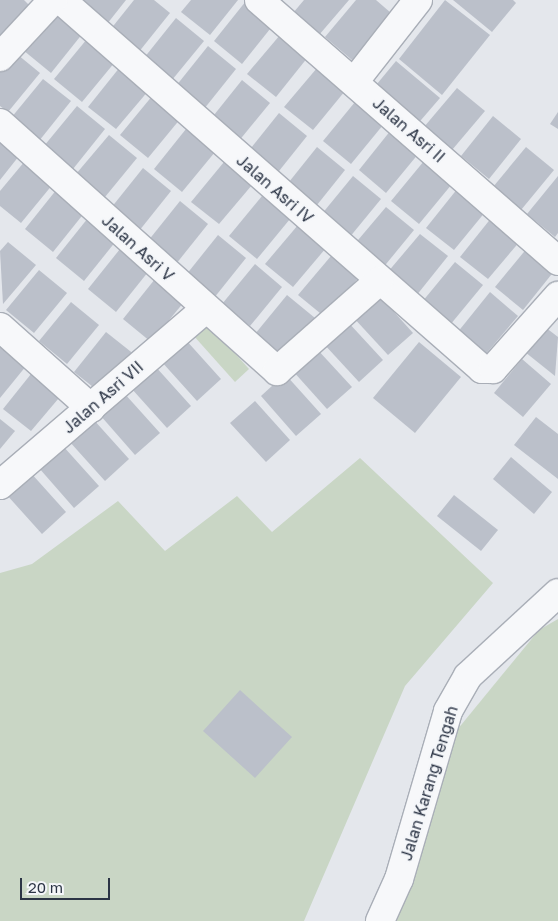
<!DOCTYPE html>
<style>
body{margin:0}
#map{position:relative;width:558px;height:921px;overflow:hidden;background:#e4e7ec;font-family:"Golos Text",sans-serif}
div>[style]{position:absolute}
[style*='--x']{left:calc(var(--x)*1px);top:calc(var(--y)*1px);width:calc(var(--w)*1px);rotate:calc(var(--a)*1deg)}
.green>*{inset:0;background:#c9d6c5}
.building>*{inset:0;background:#bbc0ca}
.roads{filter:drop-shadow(1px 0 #a9aeb7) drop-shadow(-1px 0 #a9aeb7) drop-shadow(0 1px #a9aeb7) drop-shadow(0 -1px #a9aeb7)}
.minor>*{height:28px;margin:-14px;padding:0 14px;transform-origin:14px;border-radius:14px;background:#f7f8fa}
span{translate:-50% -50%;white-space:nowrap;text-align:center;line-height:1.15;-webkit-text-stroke:4px #f4f6f9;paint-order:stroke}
.street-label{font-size:16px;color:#2b3445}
.scale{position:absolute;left:20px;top:878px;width:90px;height:22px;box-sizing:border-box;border:2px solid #2b3445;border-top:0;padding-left:6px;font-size:15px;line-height:18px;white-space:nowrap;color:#2b3445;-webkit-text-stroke:4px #f4f6f9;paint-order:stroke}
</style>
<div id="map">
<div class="green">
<div style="clip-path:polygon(207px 322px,249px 369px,235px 382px,193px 335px)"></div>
<div style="clip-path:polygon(360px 458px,493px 583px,405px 686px,304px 921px,0 921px,0 573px,32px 564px,118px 501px,165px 551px,237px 496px,272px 532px)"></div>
<div style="clip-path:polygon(558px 619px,558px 921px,378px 921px,457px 730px,539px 630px)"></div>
</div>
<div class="building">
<div style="clip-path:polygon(0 0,24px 0,31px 7px,0 39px)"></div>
<div style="clip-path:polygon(77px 0,126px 0,107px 24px)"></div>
<div style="clip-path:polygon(134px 0,154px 0,170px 13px,138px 53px,110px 30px)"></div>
<div style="clip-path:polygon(191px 0,238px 0,210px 35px,181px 12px)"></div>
<div style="clip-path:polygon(304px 0,349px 0,319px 35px,293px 13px)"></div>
<div style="clip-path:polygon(356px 0,376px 0,391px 13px,352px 60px,325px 37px)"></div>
<div style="clip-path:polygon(445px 0,490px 35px,442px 95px,399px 59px)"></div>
<div style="clip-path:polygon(453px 0,513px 0,516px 3px,492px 32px)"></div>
<div style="clip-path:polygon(246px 1px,274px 24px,242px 64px,214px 41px)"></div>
<div style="clip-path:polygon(55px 10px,83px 33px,51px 73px,23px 50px)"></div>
<div style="clip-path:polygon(176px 18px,204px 41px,172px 80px,144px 58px)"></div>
<div style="clip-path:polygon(280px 35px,308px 57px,276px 97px,247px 74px)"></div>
<div style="clip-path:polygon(87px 39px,115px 62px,82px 102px,54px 79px)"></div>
<div style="clip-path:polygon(208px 46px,236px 69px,204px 109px,176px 86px)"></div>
<div style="clip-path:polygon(12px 50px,40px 73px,8px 112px,0 106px,0 64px)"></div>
<div style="clip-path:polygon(396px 61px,440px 98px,415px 127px,372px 90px)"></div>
<div style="clip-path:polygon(120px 67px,149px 90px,116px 129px,88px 107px)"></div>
<div style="clip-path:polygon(317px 68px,345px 91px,313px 130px,284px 107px)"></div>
<div style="clip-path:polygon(43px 79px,71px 101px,39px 141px,11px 118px)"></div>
<div style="clip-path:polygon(242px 80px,270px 103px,238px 142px,210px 120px)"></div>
<div style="clip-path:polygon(457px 88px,485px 111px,452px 150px,424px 127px)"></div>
<div style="clip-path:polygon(153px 95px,181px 118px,148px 158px,120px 135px)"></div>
<div style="clip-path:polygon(355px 102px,383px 125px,351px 164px,323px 141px)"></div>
<div style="clip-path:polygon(77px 106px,105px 129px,73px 169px,44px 146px)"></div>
<div style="clip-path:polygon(558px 112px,558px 129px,550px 124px)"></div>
<div style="clip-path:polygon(279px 113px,307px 136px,275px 176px,247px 153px)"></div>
<div style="clip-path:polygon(493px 116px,521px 139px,489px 179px,461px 156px)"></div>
<div style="clip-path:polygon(186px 129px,215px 152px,182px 192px,154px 169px)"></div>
<div style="clip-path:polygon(391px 130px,419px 153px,386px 193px,359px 170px)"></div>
<div style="clip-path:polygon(109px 135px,137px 158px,105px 197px,76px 174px)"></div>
<div style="clip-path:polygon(0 140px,19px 156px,0 180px)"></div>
<div style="clip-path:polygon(317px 147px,345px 170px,313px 210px,285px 187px)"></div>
<div style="clip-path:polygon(526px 147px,554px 170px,521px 210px,493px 187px)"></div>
<div style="clip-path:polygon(25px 161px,53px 184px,21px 223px,0 206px,0 191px)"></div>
<div style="clip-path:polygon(424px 161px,452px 184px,419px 224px,391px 201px)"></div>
<div style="clip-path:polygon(224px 162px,252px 185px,219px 224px,191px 202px)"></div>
<div style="clip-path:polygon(143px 168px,171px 191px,139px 231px,111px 208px)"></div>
<div style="clip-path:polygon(353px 176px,381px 199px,349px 238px,321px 215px)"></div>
<div style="clip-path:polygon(558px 176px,558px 233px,555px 237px,527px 214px)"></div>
<div style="clip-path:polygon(458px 188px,486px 211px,454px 250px,426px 228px)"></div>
<div style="clip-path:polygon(57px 189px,85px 212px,53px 252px,25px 229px)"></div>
<div style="clip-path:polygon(262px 196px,290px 219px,257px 259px,229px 236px)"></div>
<div style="clip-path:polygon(180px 201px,208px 224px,176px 264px,148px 241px)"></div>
<div style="clip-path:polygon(386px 207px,414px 230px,382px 269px,353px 246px)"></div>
<div style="clip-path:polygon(492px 217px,521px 240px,488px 279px,460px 257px)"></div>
<div style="clip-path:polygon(88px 218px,116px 241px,84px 281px,56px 258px)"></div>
<div style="clip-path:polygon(298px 225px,326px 248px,293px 287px,265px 264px)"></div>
<div style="clip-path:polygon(420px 234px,448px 256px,416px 296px,387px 273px)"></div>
<div style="clip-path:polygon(218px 235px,246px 258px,214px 298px,186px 275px)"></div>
<div style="clip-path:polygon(8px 242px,36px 265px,3px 304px,0 251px)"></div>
<div style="clip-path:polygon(528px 247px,555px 270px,523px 310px,495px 287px)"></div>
<div style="clip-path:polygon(120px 249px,148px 272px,116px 312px,88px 289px)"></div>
<div style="clip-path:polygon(331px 256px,358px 278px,326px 318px,298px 295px)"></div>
<div style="clip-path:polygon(455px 262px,483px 285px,450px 325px,422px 302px)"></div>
<div style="clip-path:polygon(255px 264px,282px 287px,250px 326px,222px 304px)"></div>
<div style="clip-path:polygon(39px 270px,67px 293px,34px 333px,6px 310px)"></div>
<div style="clip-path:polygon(155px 279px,184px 302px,151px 342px,123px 319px)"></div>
<div style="clip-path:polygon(490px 292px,518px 316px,485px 355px,457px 333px)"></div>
<div style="clip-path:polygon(377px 293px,413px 333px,388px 355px,352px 316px)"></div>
<div style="clip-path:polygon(287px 295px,315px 318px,283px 357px,255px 334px)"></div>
<div style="clip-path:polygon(71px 302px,99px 325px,67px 364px,39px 341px)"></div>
<div style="clip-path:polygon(347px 321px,383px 360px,359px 382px,323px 343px)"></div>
<div style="clip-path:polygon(545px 327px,558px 337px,555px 376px,525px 352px)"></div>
<div style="clip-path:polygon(106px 332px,135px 355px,102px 394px,74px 372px)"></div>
<div style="clip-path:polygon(185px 339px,221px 379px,197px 401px,161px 361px)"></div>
<div style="clip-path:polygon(0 341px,31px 360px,0 398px)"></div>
<div style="clip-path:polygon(419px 342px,461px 377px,415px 433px,373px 398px)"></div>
<div style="clip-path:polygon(316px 348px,352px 387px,327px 409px,292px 370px)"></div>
<div style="clip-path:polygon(522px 359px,551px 384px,523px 417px,494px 393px)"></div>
<div style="clip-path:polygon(155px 366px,191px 406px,167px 428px,131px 388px)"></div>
<div style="clip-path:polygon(35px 369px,64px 392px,31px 431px,3px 409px)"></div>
<div style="clip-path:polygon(285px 374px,321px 414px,296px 436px,261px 396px)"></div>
<div style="clip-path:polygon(124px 393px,160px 433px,135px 455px,100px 415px)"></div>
<div style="clip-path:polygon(255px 401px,290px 440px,266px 462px,230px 423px)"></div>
<div style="clip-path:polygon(536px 417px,558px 434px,558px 479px,514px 445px)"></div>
<div style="clip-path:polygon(0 419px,15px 431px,0 449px)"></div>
<div style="clip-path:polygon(93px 419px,129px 459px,105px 481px,69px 441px)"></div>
<div style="clip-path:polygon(63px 446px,99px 486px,74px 508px,39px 468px)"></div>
<div style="clip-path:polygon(511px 457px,552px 492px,534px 514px,493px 479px)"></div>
<div style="clip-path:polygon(30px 472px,66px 512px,42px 534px,6px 494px)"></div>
<div style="clip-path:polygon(454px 495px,498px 530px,481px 551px,437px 516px)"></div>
<div style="clip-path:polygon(240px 690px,292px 737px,255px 778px,203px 731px)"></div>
</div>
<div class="roads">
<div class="minor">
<div style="--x:61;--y:0;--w:560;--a:41.23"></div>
<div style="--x:482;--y:369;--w:11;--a:0"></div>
<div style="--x:493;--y:369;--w:98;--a:-48.3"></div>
<div style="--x:259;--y:0;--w:397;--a:41.1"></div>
<div style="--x:0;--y:57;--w:78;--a:-47.1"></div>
<div style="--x:354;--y:82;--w:104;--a:-52"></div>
<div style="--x:0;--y:123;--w:372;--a:41.8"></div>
<div style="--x:277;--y:371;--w:136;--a:-41.4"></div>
<div style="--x:0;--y:327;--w:122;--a:41.7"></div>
<div style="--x:0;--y:485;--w:270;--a:-40.6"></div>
<div style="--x:380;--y:921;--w:46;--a:-65.7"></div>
<div style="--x:399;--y:879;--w:175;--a:-73.7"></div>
<div style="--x:448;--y:711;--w:40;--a:-60.3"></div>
<div style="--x:468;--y:676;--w:122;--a:-42.7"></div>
</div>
</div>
<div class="street-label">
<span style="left:409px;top:130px;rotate:41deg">Jalan Asri II</span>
<span style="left:275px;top:189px;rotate:41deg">Jalan Asri IV</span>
<span style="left:138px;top:248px;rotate:42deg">Jalan Asri V</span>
<span style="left:103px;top:397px;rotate:-41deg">Jalan Asri VII</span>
<span style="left:429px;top:783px;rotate:-73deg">Jalan Karang Tengah</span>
</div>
<div class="scale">20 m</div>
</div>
